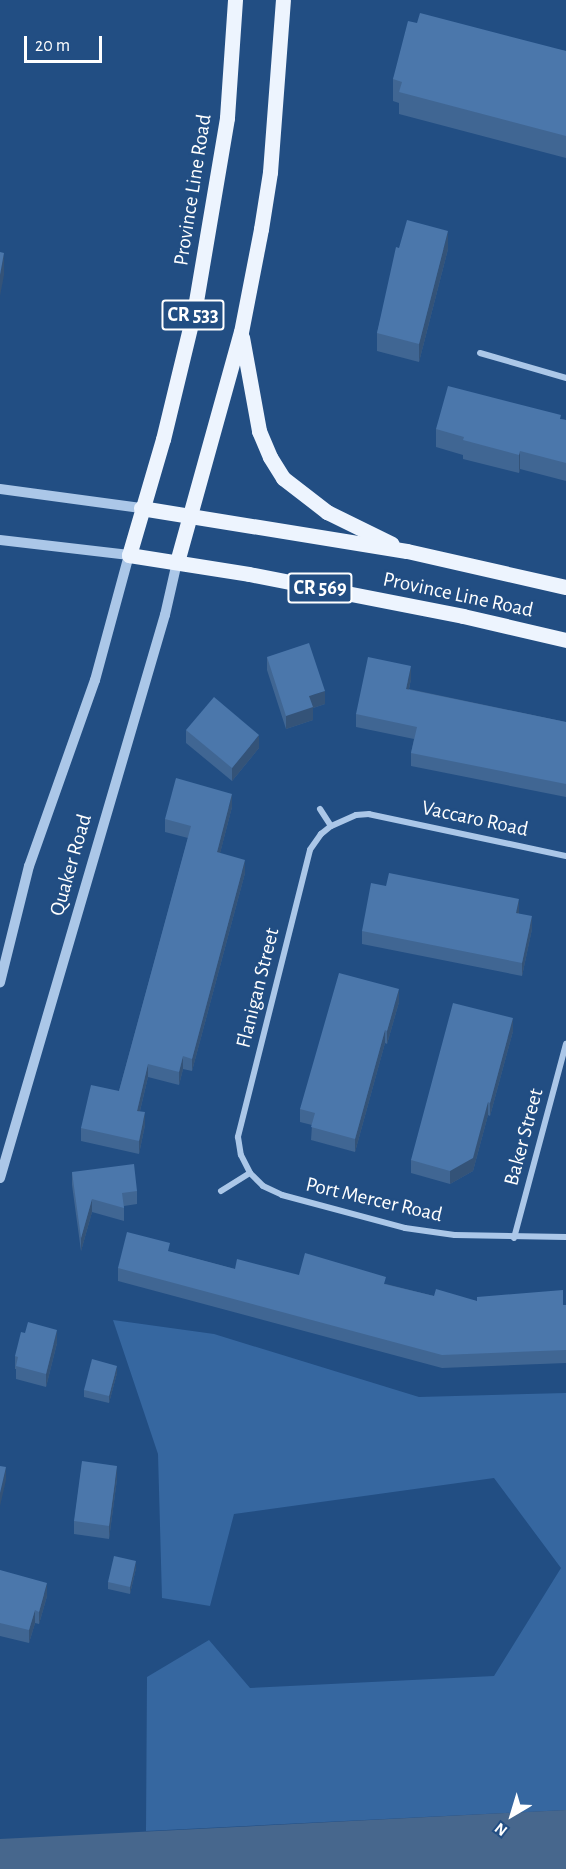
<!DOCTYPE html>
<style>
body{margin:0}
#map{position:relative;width:566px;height:1869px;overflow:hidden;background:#224e83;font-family:"Alegreya Sans",sans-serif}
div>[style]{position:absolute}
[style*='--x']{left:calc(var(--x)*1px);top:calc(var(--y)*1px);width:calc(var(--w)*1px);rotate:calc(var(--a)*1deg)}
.green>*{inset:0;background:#3667a0}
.water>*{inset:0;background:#47678d}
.minor>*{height:6px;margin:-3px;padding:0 3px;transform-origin:3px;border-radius:3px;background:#abc7e8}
.tertiary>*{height:10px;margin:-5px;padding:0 5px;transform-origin:5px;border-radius:5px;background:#abc7e8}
.primary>*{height:15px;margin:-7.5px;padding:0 7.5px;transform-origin:7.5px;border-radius:7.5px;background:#edf4fe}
.wall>*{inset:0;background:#406693}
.shaded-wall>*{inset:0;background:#345378}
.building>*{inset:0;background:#4b77ab}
span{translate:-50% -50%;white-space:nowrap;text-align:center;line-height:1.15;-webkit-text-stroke:4.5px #224e83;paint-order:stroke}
.shield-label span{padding:2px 4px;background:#224e83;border:2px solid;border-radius:4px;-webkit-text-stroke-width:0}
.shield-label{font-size:20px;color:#fff;font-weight:700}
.street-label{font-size:21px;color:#fff}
.north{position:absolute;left:482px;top:1785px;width:60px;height:60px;-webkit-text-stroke:4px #224e83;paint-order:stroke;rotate:218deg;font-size:16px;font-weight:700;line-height:24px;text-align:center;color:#fff}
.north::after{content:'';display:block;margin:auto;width:21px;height:27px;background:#fff;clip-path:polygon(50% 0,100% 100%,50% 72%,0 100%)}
.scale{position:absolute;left:24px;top:36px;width:78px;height:27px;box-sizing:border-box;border:3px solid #fff;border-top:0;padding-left:8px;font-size:18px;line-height:21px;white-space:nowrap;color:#fff;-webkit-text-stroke:4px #224e83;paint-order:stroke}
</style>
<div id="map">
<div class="green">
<div style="clip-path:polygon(113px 1320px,214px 1334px,419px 1397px,566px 1393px,566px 1810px,146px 1831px,147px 1677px,209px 1640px,250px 1688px,494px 1676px,561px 1568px,494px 1478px,234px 1514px,210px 1606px,162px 1598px,158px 1454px)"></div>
</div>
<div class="water">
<div style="clip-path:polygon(566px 1810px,566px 1869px,0 1869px,0 1839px)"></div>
</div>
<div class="minor">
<div style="--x:480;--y:353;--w:90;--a:16.2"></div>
<div style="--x:320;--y:809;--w:20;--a:57"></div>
<div style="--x:566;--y:856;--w:201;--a:-168"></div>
<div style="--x:369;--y:814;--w:13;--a:176"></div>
<div style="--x:356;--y:815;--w:27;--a:156"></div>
<div style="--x:331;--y:826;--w:13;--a:141"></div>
<div style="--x:321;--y:834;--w:19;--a:125"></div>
<div style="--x:310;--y:850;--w:296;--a:104.1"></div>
<div style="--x:238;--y:1137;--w:18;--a:81"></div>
<div style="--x:241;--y:1155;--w:20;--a:63"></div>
<div style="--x:250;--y:1173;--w:18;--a:45"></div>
<div style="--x:263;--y:1186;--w:21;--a:25"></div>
<div style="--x:282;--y:1195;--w:127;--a:15"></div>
<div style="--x:405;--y:1228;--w:50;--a:8"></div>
<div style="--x:455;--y:1235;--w:111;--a:1"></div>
<div style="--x:221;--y:1191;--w:34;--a:-32"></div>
<div style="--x:514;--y:1238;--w:201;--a:-75"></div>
</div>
<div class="tertiary">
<div style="--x:0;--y:489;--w:142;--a:7.7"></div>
<div style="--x:0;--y:540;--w:130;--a:6.6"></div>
<div style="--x:129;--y:555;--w:130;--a:105.2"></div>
<div style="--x:95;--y:680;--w:197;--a:109.5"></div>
<div style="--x:29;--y:866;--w:120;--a:104"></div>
<div style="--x:0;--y:1178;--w:587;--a:-73.67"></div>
<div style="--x:165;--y:615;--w:54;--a:-77.2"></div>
</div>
<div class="primary">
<div style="--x:235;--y:0;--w:118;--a:93.9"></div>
<div style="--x:227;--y:118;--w:192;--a:99.6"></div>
<div style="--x:195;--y:307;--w:136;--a:103.6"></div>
<div style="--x:163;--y:439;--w:121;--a:106.3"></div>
<div style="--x:129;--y:555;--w:121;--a:9"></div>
<div style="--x:249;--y:574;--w:218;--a:11.1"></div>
<div style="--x:463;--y:616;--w:106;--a:13.1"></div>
<div style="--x:242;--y:337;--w:96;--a:79.7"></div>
<div style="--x:259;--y:431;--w:28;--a:67"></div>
<div style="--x:270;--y:457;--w:25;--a:58"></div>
<div style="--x:283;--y:478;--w:56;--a:37.7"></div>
<div style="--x:327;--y:512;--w:72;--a:26.2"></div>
<div style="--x:141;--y:508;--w:269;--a:9.2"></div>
<div style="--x:407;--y:551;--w:163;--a:12.8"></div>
<div style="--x:177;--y:562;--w:239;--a:-74.5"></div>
<div style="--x:241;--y:332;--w:105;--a:-79"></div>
<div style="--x:261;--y:229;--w:58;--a:-81"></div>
<div style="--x:270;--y:172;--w:172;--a:-85.7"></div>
</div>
<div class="wall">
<div style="clip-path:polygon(417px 23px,566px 51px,566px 158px,399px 114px,399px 103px,393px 101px,393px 79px)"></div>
<div style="clip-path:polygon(399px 248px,448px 249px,419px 362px,377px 351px,377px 333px)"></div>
<div style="clip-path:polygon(561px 419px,566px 420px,566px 481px,520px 469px,519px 473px,463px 459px,463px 455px,436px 447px,436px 429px)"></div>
<div style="clip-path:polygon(267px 657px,325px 704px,313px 708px,313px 720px,286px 729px,267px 670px)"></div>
<div style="clip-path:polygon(411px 679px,409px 689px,566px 722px,566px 797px,411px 766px,411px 753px,414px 739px,356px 727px,356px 714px)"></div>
<div style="clip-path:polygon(186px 730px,259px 748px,232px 781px,186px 743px)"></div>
<div style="clip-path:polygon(232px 807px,220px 853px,245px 873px,192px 1071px,183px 1069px,179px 1085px,148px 1077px,140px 1111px,145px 1125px,139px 1154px,81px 1141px,81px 1128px,119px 1091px,188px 838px,165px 832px,165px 819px)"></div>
<div style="clip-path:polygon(386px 886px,519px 912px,519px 914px,532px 929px,522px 976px,362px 944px,362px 931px)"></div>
<div style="clip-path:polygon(399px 1002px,387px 1044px,385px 1043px,355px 1152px,311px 1140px,312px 1125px,300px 1122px,300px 1109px)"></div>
<div style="clip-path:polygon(513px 1031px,490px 1116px,488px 1115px,473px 1171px,450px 1184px,411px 1173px,411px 1160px)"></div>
<div style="clip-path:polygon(72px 1172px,137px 1191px,137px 1204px,124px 1206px,124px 1221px,92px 1212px,81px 1251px,72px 1185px)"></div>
<div style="clip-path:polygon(170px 1252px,235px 1269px,386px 1284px,434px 1296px,477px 1301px,566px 1305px,566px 1363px,442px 1368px,118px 1281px,118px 1268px)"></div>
<div style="clip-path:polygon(57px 1343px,46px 1387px,16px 1379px,16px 1369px,15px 1369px,15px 1356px)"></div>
<div style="clip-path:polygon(117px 1373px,109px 1403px,84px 1397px,84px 1390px)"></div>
<div style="clip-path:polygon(117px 1479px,109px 1539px,74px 1534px,74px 1521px)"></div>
<div style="clip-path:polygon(136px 1568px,130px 1594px,108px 1589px,108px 1582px)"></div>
<div style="clip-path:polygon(0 1570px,47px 1596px,39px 1624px,35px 1623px,29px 1643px,0 1636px)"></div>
</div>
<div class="shaded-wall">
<div style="clip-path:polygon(448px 231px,448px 249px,419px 362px,419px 344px)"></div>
<div style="clip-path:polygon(4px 253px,4px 275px,0 296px,0 275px)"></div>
<div style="clip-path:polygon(520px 451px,520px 469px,519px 473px,519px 455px)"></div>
<div style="clip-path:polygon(411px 666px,411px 679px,406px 702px,406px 689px)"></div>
<div style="clip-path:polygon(325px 691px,325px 704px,313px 708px,313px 720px,286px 729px,286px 716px,309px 696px)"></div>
<div style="clip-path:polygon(259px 735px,259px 748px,232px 781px,232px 768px)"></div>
<div style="clip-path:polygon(232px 794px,232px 807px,217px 865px,217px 852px)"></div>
<div style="clip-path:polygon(245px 860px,245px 873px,192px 1071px,192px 1059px)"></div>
<div style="clip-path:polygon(519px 899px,519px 912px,516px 926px,516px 913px)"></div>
<div style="clip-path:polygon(532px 916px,532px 929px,522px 976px,522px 963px)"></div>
<div style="clip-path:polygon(399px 989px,399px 1002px,387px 1044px,387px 1031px)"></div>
<div style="clip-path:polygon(513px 1018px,513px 1031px,490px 1116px,490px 1103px)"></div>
<div style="clip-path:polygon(385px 1030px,385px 1043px,355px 1152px,355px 1139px)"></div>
<div style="clip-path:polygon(183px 1056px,183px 1069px,179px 1085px,179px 1072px)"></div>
<div style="clip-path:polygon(148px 1064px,148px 1077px,137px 1123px,137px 1111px)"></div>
<div style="clip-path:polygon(488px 1102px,488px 1115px,473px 1171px,450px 1184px,450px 1171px)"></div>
<div style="clip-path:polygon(145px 1112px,145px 1125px,139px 1154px,139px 1141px)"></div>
<div style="clip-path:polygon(92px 1199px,92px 1212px,81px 1251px,81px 1238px)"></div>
<div style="clip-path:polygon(57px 1330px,57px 1343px,46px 1387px,46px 1374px)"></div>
<div style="clip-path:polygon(117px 1366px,117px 1373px,109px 1403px,109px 1396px)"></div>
<div style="clip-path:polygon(117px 1466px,117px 1479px,109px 1539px,109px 1526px)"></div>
<div style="clip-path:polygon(6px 1467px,6px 1480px,0 1506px,0 1493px)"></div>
<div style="clip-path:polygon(136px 1561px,136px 1568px,130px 1594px,130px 1587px)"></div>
<div style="clip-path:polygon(47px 1583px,47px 1596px,39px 1624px,39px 1612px)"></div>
<div style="clip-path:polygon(35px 1610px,35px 1623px,29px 1643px,29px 1630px)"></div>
</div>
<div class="building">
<div style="clip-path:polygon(420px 13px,566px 51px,566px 136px,399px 92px,402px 82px,393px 79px,408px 21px,417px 23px)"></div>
<div style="clip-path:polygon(407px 220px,448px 231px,419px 344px,377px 333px,396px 247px,399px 248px)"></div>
<div style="clip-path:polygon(0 252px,4px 253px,0 275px)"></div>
<div style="clip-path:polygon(448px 386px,561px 415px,560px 419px,566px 420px,566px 463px,520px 451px,519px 455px,463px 440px,464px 437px,436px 429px)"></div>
<div style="clip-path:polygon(309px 643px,325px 691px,309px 696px,313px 707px,286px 716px,267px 657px)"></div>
<div style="clip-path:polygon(368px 657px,411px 666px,406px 689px,566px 722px,566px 784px,411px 753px,417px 727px,356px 714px)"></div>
<div style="clip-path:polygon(214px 697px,259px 735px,232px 768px,186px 730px)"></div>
<div style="clip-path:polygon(176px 778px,232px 794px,217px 852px,245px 860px,192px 1059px,183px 1056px,179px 1072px,148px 1064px,137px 1111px,145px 1112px,139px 1141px,81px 1128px,91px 1085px,119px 1091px,191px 826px,165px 819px)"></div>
<div style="clip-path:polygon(389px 873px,519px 899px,516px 913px,532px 916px,522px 963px,362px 931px,371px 883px,386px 886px)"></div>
<div style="clip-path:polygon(339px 973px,399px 989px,387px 1031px,385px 1030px,355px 1139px,311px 1127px,315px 1113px,300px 1109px)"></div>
<div style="clip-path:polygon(453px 1003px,513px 1018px,490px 1103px,488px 1102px,473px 1158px,450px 1171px,411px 1160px)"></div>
<div style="clip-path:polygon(134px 1164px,137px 1191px,122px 1193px,124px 1208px,92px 1199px,81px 1238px,72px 1172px)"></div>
<div style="clip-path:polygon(127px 1232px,170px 1243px,168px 1251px,235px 1269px,237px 1259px,299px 1275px,305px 1253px,386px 1277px,384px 1284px,434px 1296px,436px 1289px,477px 1301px,477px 1297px,563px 1290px,563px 1305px,566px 1305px,566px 1350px,442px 1355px,118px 1268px)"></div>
<div style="clip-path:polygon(28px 1322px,57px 1330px,46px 1374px,16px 1366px,18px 1357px,15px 1356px,21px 1332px,25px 1333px)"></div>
<div style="clip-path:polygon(92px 1359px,117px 1366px,109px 1396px,84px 1390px)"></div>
<div style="clip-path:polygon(82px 1461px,117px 1466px,109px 1526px,74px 1521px)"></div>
<div style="clip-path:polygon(0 1466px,6px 1467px,0 1493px)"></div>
<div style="clip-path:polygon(114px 1556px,136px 1561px,130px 1587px,108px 1582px)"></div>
<div style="clip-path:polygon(0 1570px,47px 1583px,39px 1612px,35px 1610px,29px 1630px,0 1623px)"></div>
</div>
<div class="shield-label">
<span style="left:193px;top:315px">CR 533</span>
<span style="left:320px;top:588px">CR 569</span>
</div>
<div class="street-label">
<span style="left:193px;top:190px;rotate:-81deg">Province Line Road</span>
<span style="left:458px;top:595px;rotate:12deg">Province Line Road</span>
<span style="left:475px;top:819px;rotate:12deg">Vaccaro Road</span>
<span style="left:71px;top:865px;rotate:-74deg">Quaker Road</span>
<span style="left:258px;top:988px;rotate:-76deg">Flanigan Street</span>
<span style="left:524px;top:1137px;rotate:-75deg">Baker Street</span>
<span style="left:374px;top:1200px;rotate:13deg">Port Mercer Road</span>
</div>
<div class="north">N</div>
<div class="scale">20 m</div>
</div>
